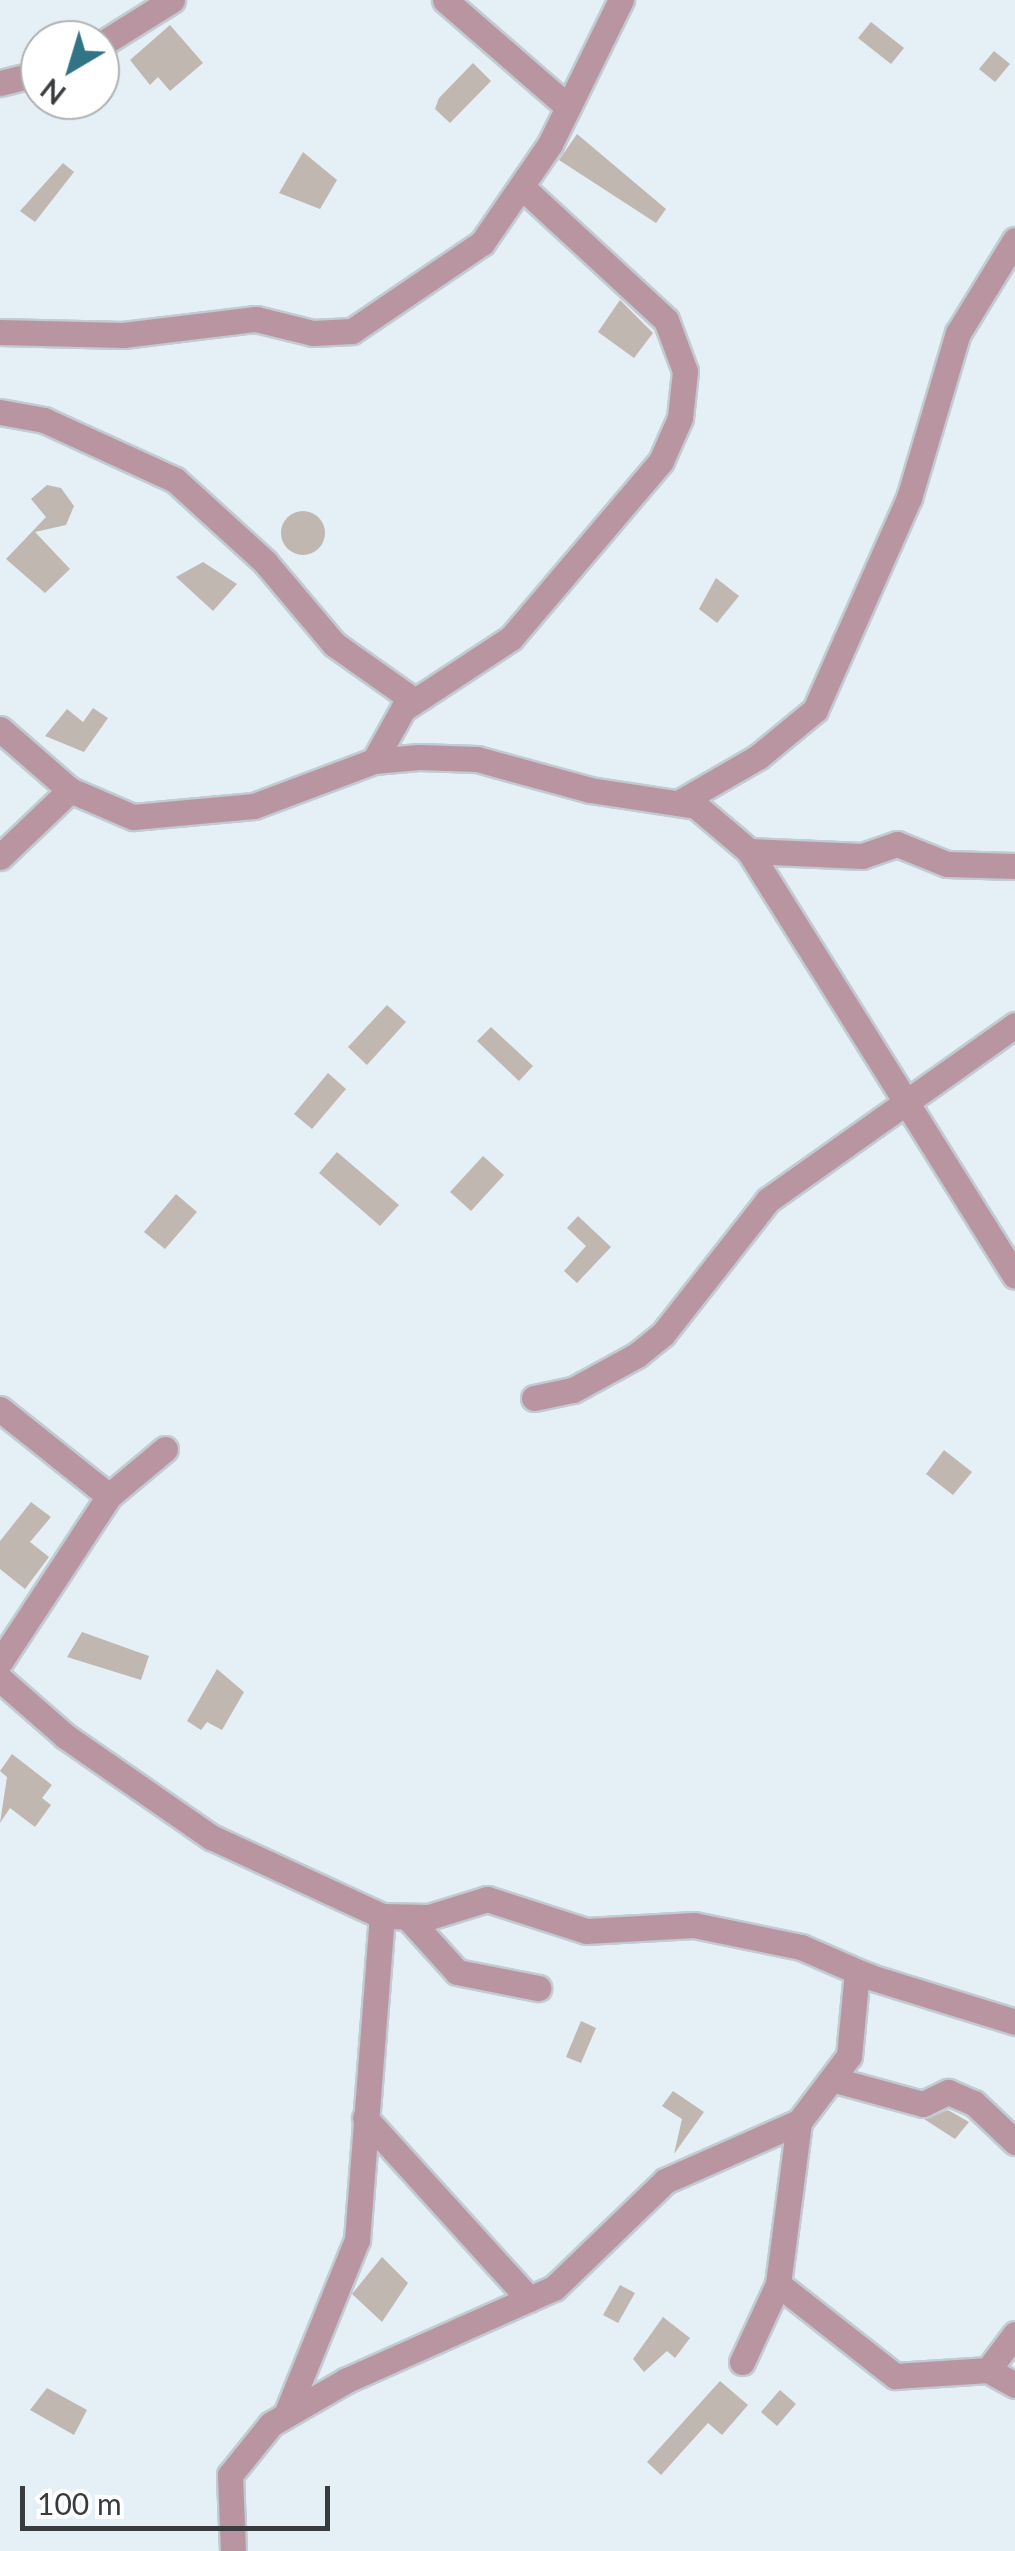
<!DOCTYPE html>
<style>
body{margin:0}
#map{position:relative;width:1015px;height:2551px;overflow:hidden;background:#e5eff6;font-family:Lato,sans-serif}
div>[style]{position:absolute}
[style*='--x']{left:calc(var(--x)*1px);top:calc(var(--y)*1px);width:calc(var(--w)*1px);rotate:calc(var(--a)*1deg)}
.building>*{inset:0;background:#c0b7b0}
.round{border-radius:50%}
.roads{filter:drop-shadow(2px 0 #c2cbd1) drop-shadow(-2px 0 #c2cbd1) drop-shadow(0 2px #c2cbd1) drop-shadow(0 -2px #c2cbd1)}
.street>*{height:25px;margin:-12.5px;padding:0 12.5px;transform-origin:12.5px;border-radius:12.5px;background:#b995a2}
span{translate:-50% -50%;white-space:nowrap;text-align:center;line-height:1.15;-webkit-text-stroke:10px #fff;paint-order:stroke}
.north{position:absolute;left:20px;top:20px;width:100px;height:100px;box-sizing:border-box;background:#fff;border:2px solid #afb1b2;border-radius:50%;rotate:218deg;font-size:28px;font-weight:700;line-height:40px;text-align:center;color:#383c3f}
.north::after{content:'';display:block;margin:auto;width:35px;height:45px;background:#317485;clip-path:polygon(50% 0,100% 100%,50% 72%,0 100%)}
.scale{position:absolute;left:20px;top:2486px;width:310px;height:45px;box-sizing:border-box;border:5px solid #383c3f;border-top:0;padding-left:12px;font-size:30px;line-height:35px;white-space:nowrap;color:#383c3f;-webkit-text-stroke:8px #fff;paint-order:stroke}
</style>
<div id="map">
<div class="building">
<div style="clip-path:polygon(871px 22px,904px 48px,891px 64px,858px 38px)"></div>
<div style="clip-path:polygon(170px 25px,203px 63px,170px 91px,158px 77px,150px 85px,130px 60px)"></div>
<div style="clip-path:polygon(994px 51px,1010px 64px,995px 82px,979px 69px)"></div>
<div style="clip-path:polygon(473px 63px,491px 81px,450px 123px,435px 109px,439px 98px)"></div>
<div style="clip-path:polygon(577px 134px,666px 209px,656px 223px,559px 160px)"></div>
<div style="clip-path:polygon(303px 152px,337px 180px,320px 209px,279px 193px)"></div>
<div style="clip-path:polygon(63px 163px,74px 172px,35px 222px,20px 211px)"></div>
<div style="clip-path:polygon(620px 300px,653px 333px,634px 358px,598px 332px)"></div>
<div style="clip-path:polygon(47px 485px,61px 488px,74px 506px,66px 525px,35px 532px,70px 569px,45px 593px,6px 559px,46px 517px,31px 499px)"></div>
<div class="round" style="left:281px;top:511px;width:44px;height:44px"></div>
<div style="clip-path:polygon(203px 562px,237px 584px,213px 611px,176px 577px)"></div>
<div style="clip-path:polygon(716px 578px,739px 596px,717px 623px,699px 609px)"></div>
<div style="clip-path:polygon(93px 708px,108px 718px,84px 752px,45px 736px,67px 709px,83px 722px)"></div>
<div style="clip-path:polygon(387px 1005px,406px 1022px,367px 1065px,348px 1047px)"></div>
<div style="clip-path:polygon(491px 1027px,533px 1066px,519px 1081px,477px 1041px)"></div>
<div style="clip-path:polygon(328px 1073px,346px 1089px,312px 1129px,294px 1114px)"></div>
<div style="clip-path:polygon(337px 1152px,399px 1205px,380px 1226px,319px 1173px)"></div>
<div style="clip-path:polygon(483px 1156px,504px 1175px,471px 1211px,450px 1192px)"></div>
<div style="clip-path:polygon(176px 1194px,197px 1212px,165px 1249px,144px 1232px)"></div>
<div style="clip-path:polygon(578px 1216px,611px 1247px,577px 1283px,564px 1271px,586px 1246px,567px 1228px)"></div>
<div style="clip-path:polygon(944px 1450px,972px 1472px,953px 1495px,926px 1474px)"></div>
<div style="clip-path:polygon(31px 1502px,51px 1517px,30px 1542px,49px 1557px,25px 1589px,0 1569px,0 1541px)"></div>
<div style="clip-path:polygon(82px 1632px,149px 1656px,141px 1680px,67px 1657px)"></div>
<div style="clip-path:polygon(217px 1669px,244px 1692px,222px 1730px,207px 1722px,201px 1730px,187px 1721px)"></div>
<div style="clip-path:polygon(12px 1754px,52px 1785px,42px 1798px,51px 1805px,35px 1827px,10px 1808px,0 1823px,7px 1777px,0 1771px)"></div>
<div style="clip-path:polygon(581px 2021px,596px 2028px,581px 2063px,566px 2057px)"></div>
<div style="clip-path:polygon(673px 2091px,704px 2112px,674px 2154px,682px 2119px,662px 2106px)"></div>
<div style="clip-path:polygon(948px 2110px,969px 2122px,955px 2139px,924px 2119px)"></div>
<div style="clip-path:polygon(382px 2257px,408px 2283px,382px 2322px,352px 2294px)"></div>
<div style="clip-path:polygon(620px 2285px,635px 2293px,618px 2323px,603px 2315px)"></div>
<div style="clip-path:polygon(663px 2317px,690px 2338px,675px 2358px,667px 2351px,644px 2372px,633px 2359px)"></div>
<div style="clip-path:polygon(720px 2381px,748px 2405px,722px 2435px,708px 2423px,661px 2475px,647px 2462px)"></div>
<div style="clip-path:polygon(47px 2388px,87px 2410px,74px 2435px,30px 2410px)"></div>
<div style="clip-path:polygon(780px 2390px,796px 2404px,777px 2426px,761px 2412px)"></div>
</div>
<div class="roads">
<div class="street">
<div style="--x:445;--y:0;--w:162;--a:41"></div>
<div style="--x:100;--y:45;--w:85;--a:-32"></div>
<div style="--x:0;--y:83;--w:41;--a:-14"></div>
<div style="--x:0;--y:332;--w:123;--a:1.4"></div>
<div style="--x:123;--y:335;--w:134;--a:-6.9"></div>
<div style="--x:256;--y:319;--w:59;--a:13.8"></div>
<div style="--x:313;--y:333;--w:39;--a:-3"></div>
<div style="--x:352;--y:331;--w:157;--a:-34.1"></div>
<div style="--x:482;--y:243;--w:120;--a:-55.5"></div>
<div style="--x:550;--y:144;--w:161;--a:-63.8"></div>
<div style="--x:0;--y:412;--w:45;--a:10.3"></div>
<div style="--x:44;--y:420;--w:144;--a:24.6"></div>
<div style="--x:175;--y:480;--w:122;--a:42.3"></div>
<div style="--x:265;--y:562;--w:107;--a:49.9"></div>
<div style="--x:334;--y:644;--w:97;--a:35.3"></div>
<div style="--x:0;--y:729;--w:93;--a:41.1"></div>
<div style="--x:70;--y:790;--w:69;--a:23.2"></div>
<div style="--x:133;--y:817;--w:121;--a:-5.2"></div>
<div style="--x:254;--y:806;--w:128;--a:-20.6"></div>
<div style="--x:374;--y:761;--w:45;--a:-5.1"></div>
<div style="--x:419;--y:757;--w:58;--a:2"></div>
<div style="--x:477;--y:759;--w:117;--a:15.3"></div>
<div style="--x:590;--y:790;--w:107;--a:8.6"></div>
<div style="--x:696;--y:806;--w:70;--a:40.3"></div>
<div style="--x:749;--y:851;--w:501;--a:57.96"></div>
<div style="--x:374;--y:761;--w:60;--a:-60.9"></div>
<div style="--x:403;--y:709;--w:129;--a:-33.3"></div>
<div style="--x:511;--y:638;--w:232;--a:-49.7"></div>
<div style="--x:661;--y:461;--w:47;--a:-66.2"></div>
<div style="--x:680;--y:418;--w:47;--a:-83.9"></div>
<div style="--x:685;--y:371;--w:54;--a:-110.4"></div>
<div style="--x:666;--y:320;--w:195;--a:-137.3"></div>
<div style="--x:680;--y:802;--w:90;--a:-30"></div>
<div style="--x:758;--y:757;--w:74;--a:-39.5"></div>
<div style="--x:815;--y:710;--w:232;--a:-66.1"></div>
<div style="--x:909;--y:498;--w:172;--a:-73.5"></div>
<div style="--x:958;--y:333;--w:109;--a:-58.5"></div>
<div style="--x:749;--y:851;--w:113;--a:2.5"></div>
<div style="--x:862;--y:856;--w:37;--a:-19"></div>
<div style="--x:897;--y:844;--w:54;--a:21.8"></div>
<div style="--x:947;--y:864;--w:68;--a:1.7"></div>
<div style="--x:0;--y:857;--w:97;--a:-43.7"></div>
<div style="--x:534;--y:1398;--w:40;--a:-12"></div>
<div style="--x:573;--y:1390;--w:73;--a:-28.7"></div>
<div style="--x:637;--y:1355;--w:33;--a:-39"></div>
<div style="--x:663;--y:1334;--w:170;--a:-51.9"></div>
<div style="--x:768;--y:1200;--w:303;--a:-35.3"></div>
<div style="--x:0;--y:1409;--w:139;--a:38.6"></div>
<div style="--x:0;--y:1662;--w:199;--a:-56.7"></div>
<div style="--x:109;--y:1496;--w:73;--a:-40"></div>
<div style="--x:0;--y:1679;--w:86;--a:41.2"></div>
<div style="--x:65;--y:1736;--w:178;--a:34.7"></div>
<div style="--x:211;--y:1837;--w:188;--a:24.8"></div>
<div style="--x:382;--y:1916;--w:47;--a:1.2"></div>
<div style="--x:429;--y:1917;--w:61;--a:-17.2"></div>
<div style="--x:487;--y:1899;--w:104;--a:17.9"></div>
<div style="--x:586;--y:1931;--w:108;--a:-3.2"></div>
<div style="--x:694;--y:1925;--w:109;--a:11.6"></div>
<div style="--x:801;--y:1947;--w:75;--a:23.5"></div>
<div style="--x:870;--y:1977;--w:152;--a:17.2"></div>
<div style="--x:410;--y:1920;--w:70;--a:47.9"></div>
<div style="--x:457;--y:1972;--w:83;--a:11.2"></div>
<div style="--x:835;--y:2080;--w:91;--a:15.3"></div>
<div style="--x:923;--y:2104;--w:28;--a:-26"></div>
<div style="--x:948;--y:2092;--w:28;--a:23"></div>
<div style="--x:974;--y:2103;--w:57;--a:43.6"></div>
<div style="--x:365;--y:2118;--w:244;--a:47.8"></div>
<div style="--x:778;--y:2284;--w:149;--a:38.2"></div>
<div style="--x:895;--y:2376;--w:93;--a:-3.7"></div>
<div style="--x:988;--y:2370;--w:31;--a:29"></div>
<div style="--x:742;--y:2362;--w:86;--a:-65.2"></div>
<div style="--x:778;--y:2284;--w:163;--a:-82.6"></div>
<div style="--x:988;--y:2370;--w:45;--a:-53.1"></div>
<div style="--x:287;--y:2412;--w:186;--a:-67.9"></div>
<div style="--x:357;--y:2240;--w:325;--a:-85.6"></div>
<div style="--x:233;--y:2551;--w:76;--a:-92.3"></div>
<div style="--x:230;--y:2475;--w:65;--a:-51.2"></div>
<div style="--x:271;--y:2424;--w:88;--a:-30.1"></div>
<div style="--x:347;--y:2380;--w:227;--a:-24"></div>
<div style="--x:554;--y:2288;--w:154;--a:-43.9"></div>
<div style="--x:665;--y:2181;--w:146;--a:-23.8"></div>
<div style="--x:799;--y:2122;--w:83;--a:-52.9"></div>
<div style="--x:849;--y:2056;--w:84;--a:-84.6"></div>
<div style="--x:857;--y:1972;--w:13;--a:18"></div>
</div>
</div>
<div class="north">N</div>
<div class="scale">100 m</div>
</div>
